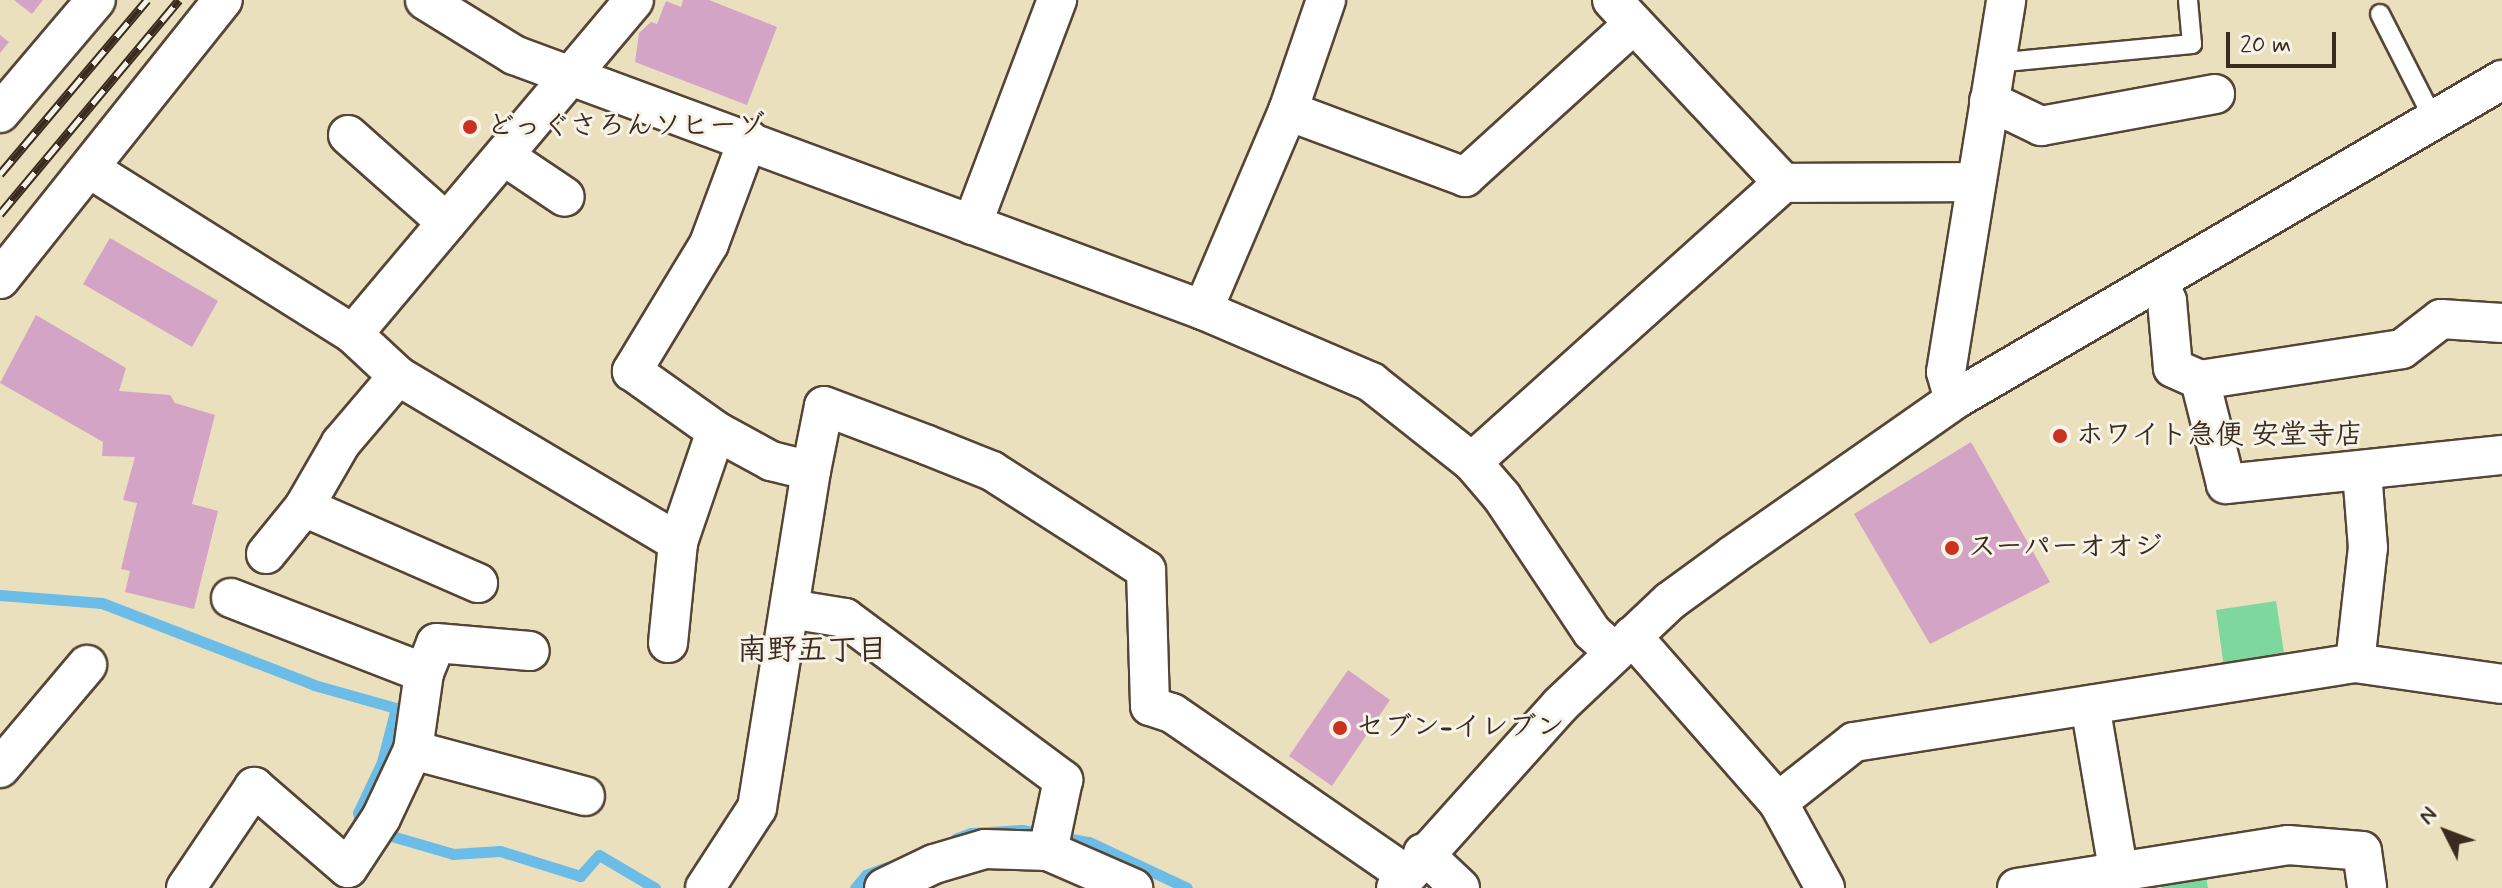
<!DOCTYPE html>
<meta charset="utf-8">
<style>
body{margin:0}
#map{position:relative;width:2502px;height:888px;overflow:hidden;background:#ebe0be;font-family:Mynerve,"Klee One",sans-serif}
div>[style]{position:absolute}
[style*='--x']{left:calc(var(--x)*1px);top:calc(var(--y)*1px);width:calc(var(--w)*1px);rotate:calc(var(--a)*1deg)}
.green>*{inset:0;background:#7ed79d}
.stream>*{height:11px;margin:-5.5px;padding:0 5.5px;transform-origin:5.5px;border-radius:5.5px;background:#6bbce6}
.building>*{inset:0;background:#d3a4c5}
.roads{filter:drop-shadow(2px 0 #554536) drop-shadow(-2px 0 #554536) drop-shadow(0 2px #554536) drop-shadow(0 -2px #554536)}
.lane>*{height:18px;margin:-9px;padding:0 9px;transform-origin:9px;border-radius:9px;background:#fff}
.street>*{height:38px;margin:-19px;padding:0 19px;transform-origin:19px;border-radius:19px;background:#fff}
.rail>*{height:9px;margin-top:-4.5px;transform-origin:0;background:repeating-linear-gradient(90deg,#f7f3e8 0 18px,#3b2a1e 0 36px);box-sizing:border-box;border-block:2px solid #3b2a1e}
.dots>*{width:22px;height:22px;translate:-50% -50%;box-sizing:border-box;border:4px solid #f7f3e8;border-radius:50%}
span{translate:-50% -50%;white-space:nowrap;text-align:center;line-height:1.15;-webkit-text-stroke:6px #f7f3e8;paint-order:stroke}
.poi-label{font-size:28px;color:#3b2a1e;font-weight:700}
.left{translate:0 -50%;text-align:left}
.neighbourhood-label{font-size:30px;color:#3b2a1e;font-weight:700}
.north{position:absolute;left:2406px;top:792px;width:80px;height:80px;-webkit-text-stroke:6px #f7f3e8;paint-order:stroke;rotate:312deg;font-size:22px;font-weight:700;line-height:32px;text-align:center;color:#3b2a1e}
.north::after{content:'';display:block;margin:auto;width:28px;height:36px;background:#3b2a1e;clip-path:polygon(50% 0,100% 100%,50% 72%,0 100%)}
.scale{position:absolute;left:2226px;top:32px;width:110px;height:36px;box-sizing:border-box;border:4px solid #3b2a1e;border-top:0;padding-left:10px;font-size:24px;line-height:28px;white-space:nowrap;color:#3b2a1e;-webkit-text-stroke:6px #f7f3e8;paint-order:stroke}
</style>
<div id="map">
<div class="green">
<div style="clip-path:polygon(2276px 601px,2286px 665px,2225px 675px,2216px 610px)"></div>
<div style="clip-path:polygon(2205px 869px,2208px 888px,2162px 888px,2160px 876px)"></div>
</div>
<div class="stream">
<div style="--x:0;--y:595;--w:102;--a:4.5"></div>
<div style="--x:102;--y:603;--w:227;--a:21.1"></div>
<div style="--x:314;--y:685;--w:85;--a:15.7"></div>
<div style="--x:396;--y:708;--w:56;--a:104.5"></div>
<div style="--x:382;--y:762;--w:56;--a:115.2"></div>
<div style="--x:358;--y:813;--w:9;--a:77"></div>
<div style="--x:360;--y:822;--w:38;--a:23"></div>
<div style="--x:395;--y:837;--w:60;--a:16.3"></div>
<div style="--x:453;--y:854;--w:47;--a:-3.7"></div>
<div style="--x:500;--y:851;--w:84;--a:17.4"></div>
<div style="--x:580;--y:876;--w:28;--a:-48"></div>
<div style="--x:599;--y:855;--w:65;--a:30.5"></div>
<div style="--x:955;--y:839;--w:17;--a:-21"></div>
<div style="--x:971;--y:833;--w:51;--a:-3.4"></div>
<div style="--x:1022;--y:830;--w:68;--a:10.2"></div>
<div style="--x:1089;--y:842;--w:108;--a:25.1"></div>
<div style="--x:855;--y:888;--w:17;--a:-50"></div>
<div style="--x:866;--y:875;--w:22;--a:-21"></div>
</div>
<div class="building">
<div style="clip-path:polygon(14px 0,43px 0,32px 14px)"></div>
<div style="clip-path:polygon(683px 0,709px 0,777px 27px,747px 105px,635px 62px,639px 33px,651px 22px,657px 24px,666px 1px,681px 7px)"></div>
<div style="clip-path:polygon(0 35px,9px 42px,0 53px)"></div>
<div style="clip-path:polygon(110px 238px,218px 301px,192px 347px,83px 284px)"></div>
<div style="clip-path:polygon(36px 315px,126px 368px,119px 391px,170px 395px,175px 403px,215px 415px,192px 504px,218px 511px,194px 609px,125px 592px,130px 571px,121px 569px,137px 503px,123px 500px,135px 457px,102px 456px,103px 442px,0 383px)"></div>
<div style="clip-path:polygon(1971px 442px,2050px 582px,1930px 644px,1854px 514px)"></div>
<div style="clip-path:polygon(1348px 670px,1390px 700px,1332px 786px,1289px 756px)"></div>
</div>
<div class="roads">
<div class="lane">
<div style="--x:2380;--y:14;--w:119;--a:63"></div>
<div style="--x:1995;--y:63;--w:198;--a:-5.5"></div>
<div style="--x:2192;--y:44;--w:44;--a:-95.2"></div>
</div>
<div class="street">
<div style="--x:425;--y:0;--w:105;--a:31.7"></div>
<div style="--x:514;--y:55;--w:735;--a:20.31"></div>
<div style="--x:1203;--y:310;--w:183;--a:23.2"></div>
<div style="--x:1371;--y:382;--w:129;--a:38.4"></div>
<div style="--x:1472;--y:462;--w:46;--a:49.4"></div>
<div style="--x:1502;--y:497;--w:162;--a:56.3"></div>
<div style="--x:1592;--y:632;--w:31;--a:42"></div>
<div style="--x:1326;--y:0;--w:117;--a:108.9"></div>
<div style="--x:1288;--y:111;--w:189;--a:20.4"></div>
<div style="--x:1465;--y:177;--w:228;--a:-42.2"></div>
<div style="--x:1612;--y:0;--w:250;--a:46.9"></div>
<div style="--x:1989;--y:101;--w:58;--a:25.7"></div>
<div style="--x:2041;--y:126;--w:177;--a:-10.4"></div>
<div style="--x:0;--y:113;--w:148;--a:-49.7"></div>
<div style="--x:348;--y:135;--w:132;--a:41.6"></div>
<div style="--x:748;--y:139;--w:112;--a:110.4"></div>
<div style="--x:709;--y:244;--w:149;--a:121.2"></div>
<div style="--x:632;--y:371;--w:103;--a:35.5"></div>
<div style="--x:716;--y:431;--w:63;--a:28.6"></div>
<div style="--x:771;--y:461;--w:41;--a:14"></div>
<div style="--x:811;--y:471;--w:66;--a:-78.7"></div>
<div style="--x:824;--y:406;--w:110;--a:20.7"></div>
<div style="--x:927;--y:445;--w:70;--a:21.8"></div>
<div style="--x:992;--y:471;--w:183;--a:32.7"></div>
<div style="--x:1146;--y:570;--w:136;--a:88.3"></div>
<div style="--x:1150;--y:706;--w:23;--a:18"></div>
<div style="--x:1172;--y:713;--w:283;--a:34.6"></div>
<div style="--x:504;--y:156;--w:73;--a:33.9"></div>
<div style="--x:90;--y:169;--w:310;--a:32.1"></div>
<div style="--x:353;--y:334;--w:62;--a:43"></div>
<div style="--x:398;--y:376;--w:326;--a:30.7"></div>
<div style="--x:972;--y:225;--w:241;--a:-69.3"></div>
<div style="--x:0;--y:279;--w:357;--a:-51.4"></div>
<div style="--x:2159;--y:283;--w:20;--a:66"></div>
<div style="--x:2167;--y:301;--w:67;--a:84.9"></div>
<div style="--x:2173;--y:368;--w:30;--a:24"></div>
<div style="--x:2200;--y:380;--w:204;--a:-8.7"></div>
<div style="--x:2402;--y:349;--w:49;--a:-37.6"></div>
<div style="--x:2441;--y:319;--w:61;--a:3.8"></div>
<div style="--x:1203;--y:310;--w:216;--a:-66.9"></div>
<div style="--x:353;--y:334;--w:436;--a:-49.9"></div>
<div style="--x:2200;--y:380;--w:107;--a:76"></div>
<div style="--x:2226;--y:484;--w:278;--a:-6"></div>
<div style="--x:1954;--y:400;--w:29;--a:-106"></div>
<div style="--x:1946;--y:372;--w:377;--a:-80.8"></div>
<div style="--x:1472;--y:462;--w:418;--a:-41.9"></div>
<div style="--x:1783;--y:183;--w:190;--a:-0.3"></div>
<div style="--x:304;--y:507;--w:190;--a:23.6"></div>
<div style="--x:266;--y:554;--w:60;--a:-51"></div>
<div style="--x:304;--y:507;--w:74;--a:-60"></div>
<div style="--x:341;--y:443;--w:88;--a:-49.6"></div>
<div style="--x:231;--y:598;--w:207;--a:21.2"></div>
<div style="--x:790;--y:609;--w:56;--a:9.3"></div>
<div style="--x:845;--y:618;--w:272;--a:36.6"></div>
<div style="--x:1063;--y:780;--w:73;--a:101.9"></div>
<div style="--x:1632;--y:636;--w:221;--a:48.7"></div>
<div style="--x:1778;--y:802;--w:98;--a:61.3"></div>
<div style="--x:668;--y:643;--w:101;--a:-84.3"></div>
<div style="--x:678;--y:542;--w:117;--a:-71.1"></div>
<div style="--x:2355;--y:663;--w:116;--a:-83.6"></div>
<div style="--x:2368;--y:548;--w:77;--a:-94.5"></div>
<div style="--x:2090;--y:705;--w:171;--a:80.3"></div>
<div style="--x:413;--y:750;--w:178;--a:15"></div>
<div style="--x:0;--y:768;--w:135;--a:-49.8"></div>
<div style="--x:1778;--y:802;--w:97;--a:-38.3"></div>
<div style="--x:1854;--y:742;--w:507;--a:-8.96"></div>
<div style="--x:2355;--y:663;--w:148;--a:8.1"></div>
<div style="--x:1423;--y:853;--w:51;--a:43.4"></div>
<div style="--x:186;--y:888;--w:122;--a:-56"></div>
<div style="--x:254;--y:787;--w:124;--a:40.8"></div>
<div style="--x:348;--y:868;--w:60;--a:-56.6"></div>
<div style="--x:381;--y:818;--w:75;--a:-64.8"></div>
<div style="--x:413;--y:750;--w:78;--a:-81.9"></div>
<div style="--x:424;--y:673;--w:32;--a:-68"></div>
<div style="--x:436;--y:643;--w:94;--a:4.9"></div>
<div style="--x:705;--y:888;--w:95;--a:-57"></div>
<div style="--x:757;--y:808;--w:341;--a:-80.9"></div>
<div style="--x:884;--y:888;--w:55;--a:-25.6"></div>
<div style="--x:934;--y:864;--w:53;--a:-16.4"></div>
<div style="--x:985;--y:849;--w:63;--a:1.8"></div>
<div style="--x:1048;--y:851;--w:93;--a:23.5"></div>
<div style="--x:1396;--y:888;--w:246;--a:-48.1"></div>
<div style="--x:1560;--y:705;--w:151;--a:-43.4"></div>
<div style="--x:1670;--y:601;--w:78;--a:-36.1"></div>
<div style="--x:1733;--y:555;--w:270;--a:-35"></div>
<div style="--x:1954;--y:400;--w:635;--a:-30.28"></div>
<div style="--x:2017;--y:888;--w:274;--a:-9"></div>
<div style="--x:2288;--y:845;--w:74;--a:4.6"></div>
<div style="--x:2362;--y:851;--w:37;--a:82"></div>
</div>
</div>
<div class="rail">
<div style="--x:0;--y:174;--w:228;--a:-49.8"></div>
<div style="--x:0;--y:214;--w:279;--a:-50.1"></div>
</div>
<div class="dots">
<div style="left:470px;top:127px;background:#c8321e"></div>
<div style="left:2060px;top:436px;background:#c8321e"></div>
<div style="left:1952px;top:548px;background:#c8321e"></div>
<div style="left:1340px;top:728px;background:#c8321e"></div>
</div>
<div class="poi-label">
<span class="left" style="left:486px;top:127px">どっぐさろんソヒーゾ</span>
<span class="left" style="left:2076px;top:436px">ホワイト急便 安堂寺店</span>
<span class="left" style="left:1968px;top:548px">スーパーオオジ</span>
<span class="left" style="left:1356px;top:728px">セブン-イレブン</span>
</div>
<div class="neighbourhood-label">
<span style="left:812px;top:651px">南野五丁目</span>
</div>
<div class="north">N</div>
<div class="scale">20 m</div>
</div>
